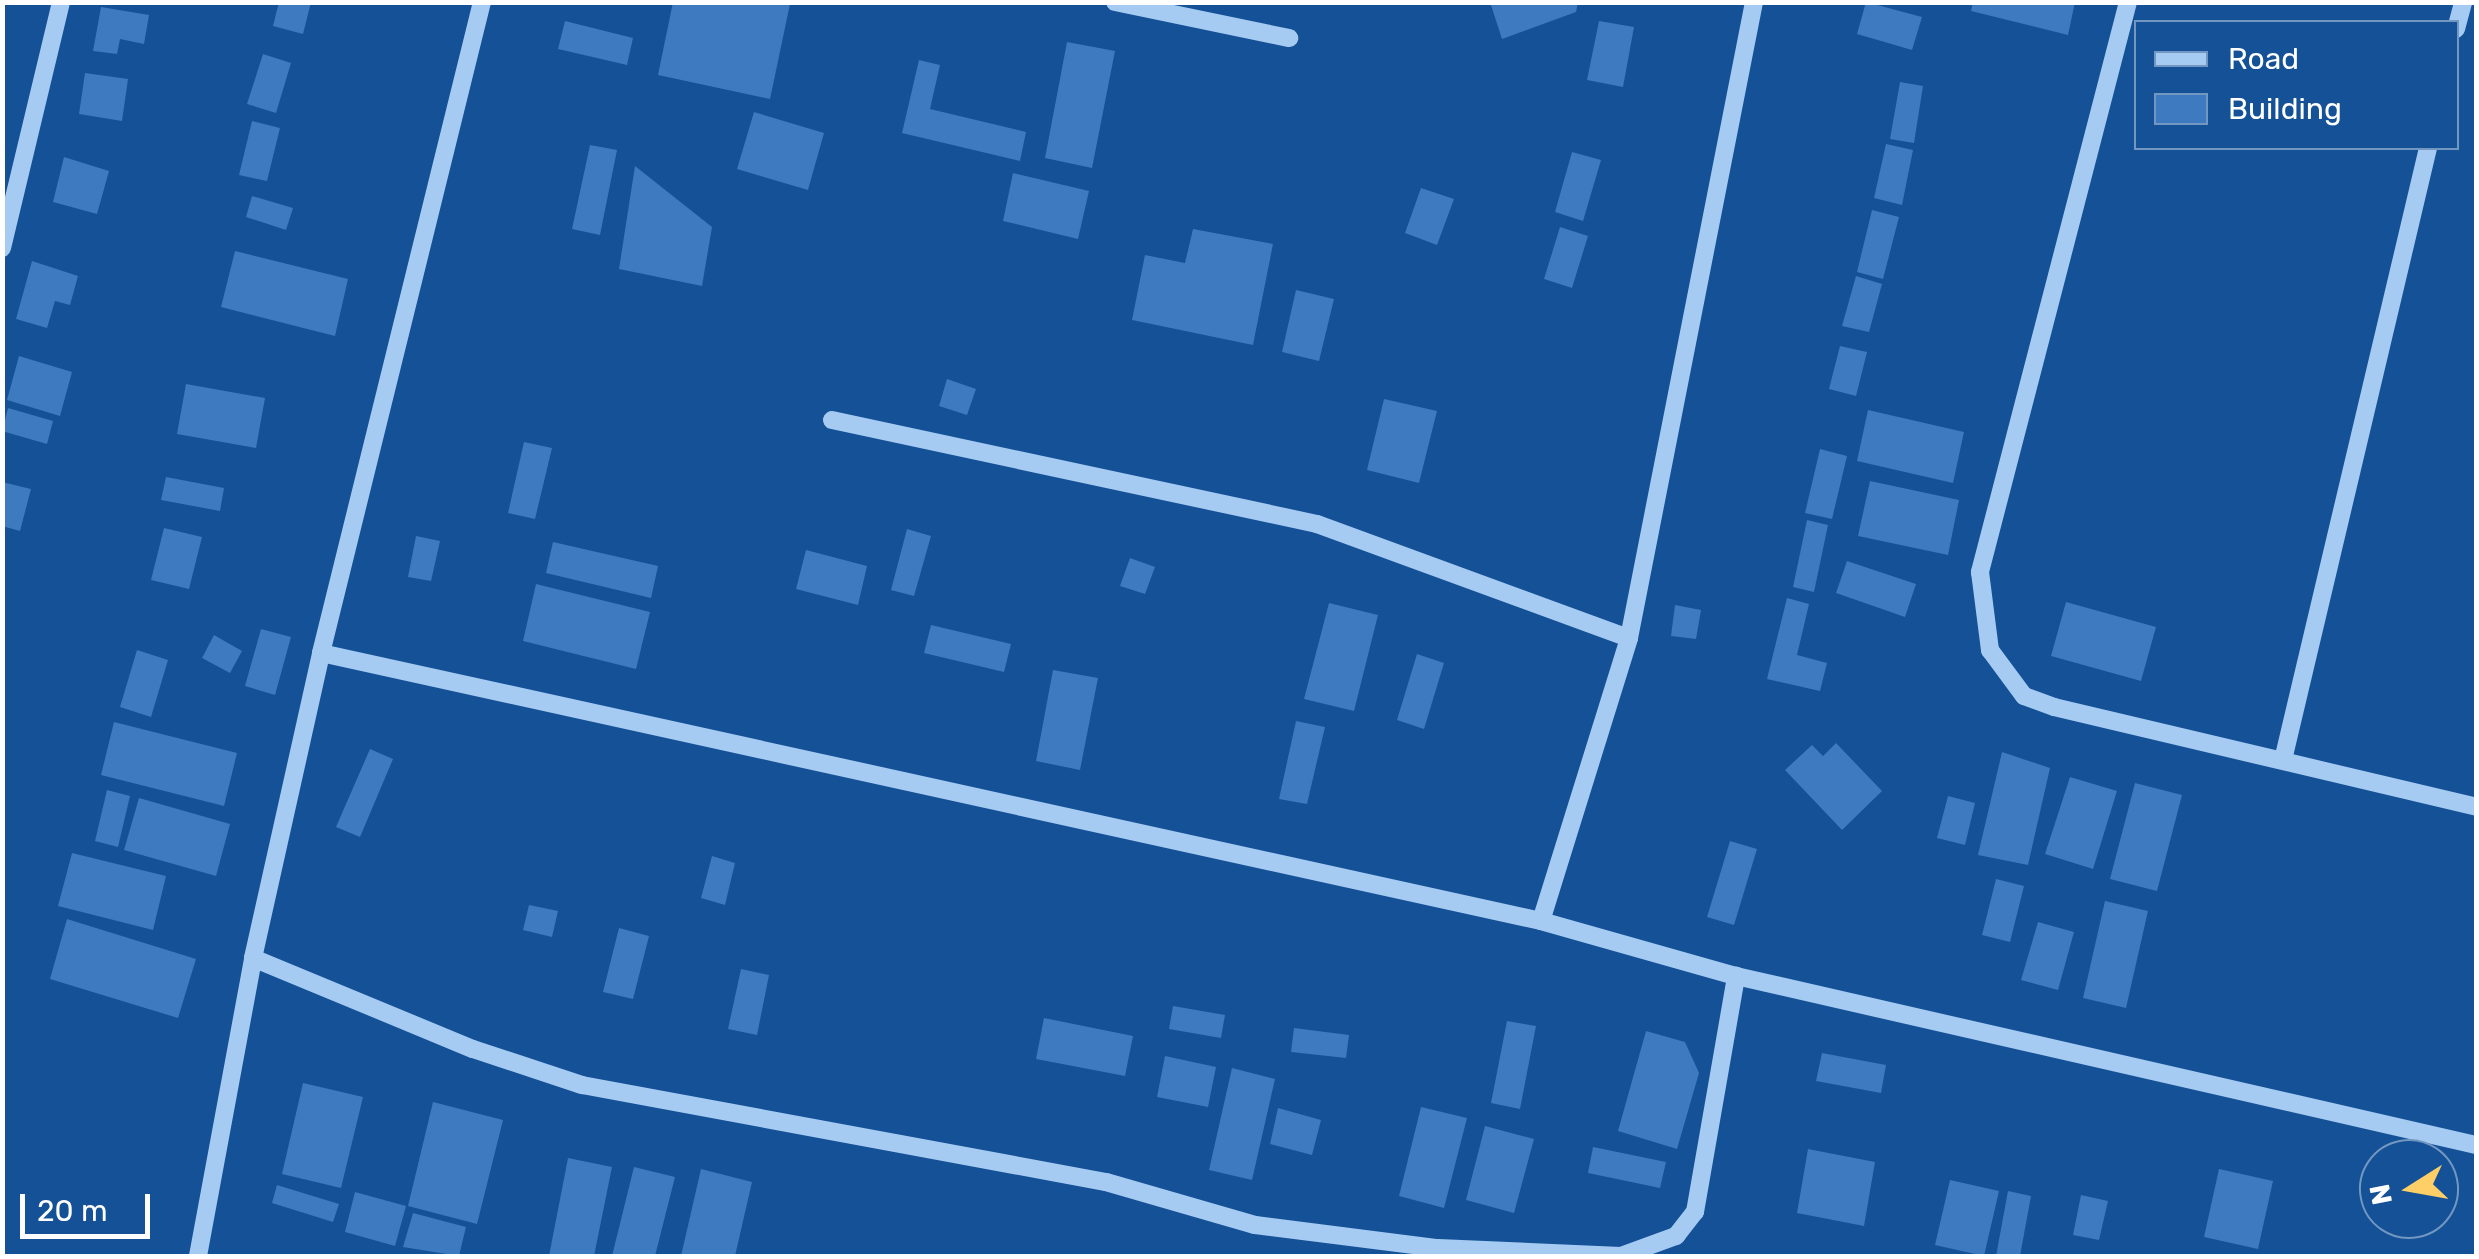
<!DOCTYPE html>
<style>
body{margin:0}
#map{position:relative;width:2479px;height:1259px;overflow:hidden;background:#145197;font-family:Rubik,sans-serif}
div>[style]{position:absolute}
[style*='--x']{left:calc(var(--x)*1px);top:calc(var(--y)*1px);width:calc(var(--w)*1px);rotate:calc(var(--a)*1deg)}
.building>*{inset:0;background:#3d7abf}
.minor>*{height:18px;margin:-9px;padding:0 9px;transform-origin:9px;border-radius:9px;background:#a6cbf2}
span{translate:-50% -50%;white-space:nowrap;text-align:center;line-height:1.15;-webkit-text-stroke:8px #145197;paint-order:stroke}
.frame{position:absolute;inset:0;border:5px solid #fff;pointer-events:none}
.legend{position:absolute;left:2134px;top:20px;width:325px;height:130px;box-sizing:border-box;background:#145197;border:2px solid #7297c1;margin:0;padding:12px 18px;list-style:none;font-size:30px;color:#fff}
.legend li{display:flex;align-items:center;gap:20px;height:50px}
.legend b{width:50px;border:2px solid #7297c1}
.north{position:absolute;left:2359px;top:1139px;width:100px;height:100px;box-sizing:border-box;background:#145197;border:2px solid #7297c1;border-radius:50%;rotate:259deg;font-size:28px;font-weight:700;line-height:40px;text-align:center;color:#fff}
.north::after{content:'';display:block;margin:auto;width:35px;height:45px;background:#ffcf67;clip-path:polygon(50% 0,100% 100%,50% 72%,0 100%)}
.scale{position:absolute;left:20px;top:1194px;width:130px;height:45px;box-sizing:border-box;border:5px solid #fff;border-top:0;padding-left:12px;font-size:30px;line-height:35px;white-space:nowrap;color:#fff;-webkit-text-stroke:8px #145197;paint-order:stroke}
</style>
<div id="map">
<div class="building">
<div style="clip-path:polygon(279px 2px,311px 2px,303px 34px,273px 26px)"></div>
<div style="clip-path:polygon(673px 2px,790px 4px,770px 99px,658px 75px)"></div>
<div style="clip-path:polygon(1490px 2px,1578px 2px,1576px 12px,1502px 39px)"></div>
<div style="clip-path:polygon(1866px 2px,1922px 17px,1912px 50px,1857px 34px)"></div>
<div style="clip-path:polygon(1973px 2px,2075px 2px,2068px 35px,1971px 11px)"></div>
<div style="clip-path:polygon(101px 7px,149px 15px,144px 44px,120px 39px,117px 54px,93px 51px)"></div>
<div style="clip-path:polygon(565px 21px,633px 38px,627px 65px,558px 49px)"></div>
<div style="clip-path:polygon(1599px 21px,1634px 27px,1623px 87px,1587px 80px)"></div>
<div style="clip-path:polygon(1067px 42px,1115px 51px,1092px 168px,1045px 158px)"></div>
<div style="clip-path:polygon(263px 54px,291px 63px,276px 113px,247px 104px)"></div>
<div style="clip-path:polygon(919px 60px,940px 65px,930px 109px,1026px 132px,1020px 161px,902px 133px)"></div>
<div style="clip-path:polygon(85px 73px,128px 79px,122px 121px,79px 114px)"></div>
<div style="clip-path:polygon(1900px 82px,1923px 86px,1914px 143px,1890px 139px)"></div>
<div style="clip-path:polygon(754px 112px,824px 133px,808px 190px,737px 169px)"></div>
<div style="clip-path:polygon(252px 121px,280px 128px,267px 181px,239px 175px)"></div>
<div style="clip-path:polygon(1886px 144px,1913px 150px,1902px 205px,1874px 198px)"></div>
<div style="clip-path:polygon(590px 145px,617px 150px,600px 235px,572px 229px)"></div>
<div style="clip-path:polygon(1572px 152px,1601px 160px,1583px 221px,1555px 212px)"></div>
<div style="clip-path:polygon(64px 157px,109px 171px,97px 214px,53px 202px)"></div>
<div style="clip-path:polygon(635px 166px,712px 227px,702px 286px,619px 269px)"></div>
<div style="clip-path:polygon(1013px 173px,1089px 191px,1078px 239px,1003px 221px)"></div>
<div style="clip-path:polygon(1421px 188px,1454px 199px,1437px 245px,1405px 233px)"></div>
<div style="clip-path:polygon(252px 196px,293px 208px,286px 230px,246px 217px)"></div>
<div style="clip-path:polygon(1872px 210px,1899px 217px,1883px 279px,1857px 272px)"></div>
<div style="clip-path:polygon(1560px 227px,1588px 236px,1572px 288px,1544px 279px)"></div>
<div style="clip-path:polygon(1193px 229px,1273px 244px,1253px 345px,1132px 320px,1145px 255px,1185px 263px)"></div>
<div style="clip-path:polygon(235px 251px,348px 279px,335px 336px,221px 307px)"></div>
<div style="clip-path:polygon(32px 261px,78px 276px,70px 305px,55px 301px,47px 328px,16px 319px)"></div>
<div style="clip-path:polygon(1856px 276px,1882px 284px,1869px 332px,1842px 326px)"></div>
<div style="clip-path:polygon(1296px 290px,1334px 299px,1319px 361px,1282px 352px)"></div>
<div style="clip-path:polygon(1840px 346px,1867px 352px,1856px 396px,1829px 389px)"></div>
<div style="clip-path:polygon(19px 356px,72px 372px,60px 416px,7px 400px)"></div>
<div style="clip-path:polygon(947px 379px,976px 389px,967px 415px,939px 406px)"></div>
<div style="clip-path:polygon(186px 384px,265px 398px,256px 448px,177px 434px)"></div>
<div style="clip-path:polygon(1384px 399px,1437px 411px,1419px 483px,1367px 470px)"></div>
<div style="clip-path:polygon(8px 408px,53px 421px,47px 444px,2px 431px)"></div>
<div style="clip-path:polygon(1868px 410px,1964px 432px,1953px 483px,1857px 461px)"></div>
<div style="clip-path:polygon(524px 442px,552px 448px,535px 519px,508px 513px)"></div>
<div style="clip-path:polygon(1820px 449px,1847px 456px,1832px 519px,1805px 513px)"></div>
<div style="clip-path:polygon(166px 477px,224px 488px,220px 511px,161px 500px)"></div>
<div style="clip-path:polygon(1870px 481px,1959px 500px,1948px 555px,1858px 536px)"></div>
<div style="clip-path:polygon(2px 482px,31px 489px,20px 531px,2px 526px)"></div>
<div style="clip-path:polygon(1807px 520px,1828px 525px,1814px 592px,1793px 587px)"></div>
<div style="clip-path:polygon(164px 528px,202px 537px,189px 589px,151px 580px)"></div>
<div style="clip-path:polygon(907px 529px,931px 536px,914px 596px,891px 590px)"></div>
<div style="clip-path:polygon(416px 536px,440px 541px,431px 581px,408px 577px)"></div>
<div style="clip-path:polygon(553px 542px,658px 566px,651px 598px,546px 573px)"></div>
<div style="clip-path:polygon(806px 550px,867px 566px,858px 605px,796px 589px)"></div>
<div style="clip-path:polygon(1130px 558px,1155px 567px,1145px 594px,1120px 586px)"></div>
<div style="clip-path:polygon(1847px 561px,1916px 584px,1905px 617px,1836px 593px)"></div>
<div style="clip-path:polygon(536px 584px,650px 612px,636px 669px,523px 641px)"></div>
<div style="clip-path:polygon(1787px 598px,1809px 604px,1797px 655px,1827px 663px,1820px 691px,1767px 679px)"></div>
<div style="clip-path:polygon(2066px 602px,2156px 627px,2141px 681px,2051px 656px)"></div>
<div style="clip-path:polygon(1329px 603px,1378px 615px,1354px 711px,1304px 699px)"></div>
<div style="clip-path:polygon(1675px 605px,1701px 610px,1696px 639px,1671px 636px)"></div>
<div style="clip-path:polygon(931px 625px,1011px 644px,1004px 672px,924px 653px)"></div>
<div style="clip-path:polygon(261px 629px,291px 637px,275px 695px,245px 686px)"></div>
<div style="clip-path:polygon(214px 635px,242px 651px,230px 673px,202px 658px)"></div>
<div style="clip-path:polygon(137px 650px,168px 660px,151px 717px,120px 707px)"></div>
<div style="clip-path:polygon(1417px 654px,1444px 663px,1424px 729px,1397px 720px)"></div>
<div style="clip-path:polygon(1053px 670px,1098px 678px,1080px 770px,1036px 761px)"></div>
<div style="clip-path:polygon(1296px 721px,1325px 727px,1307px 804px,1279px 799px)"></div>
<div style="clip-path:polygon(114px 722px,237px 753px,224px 806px,101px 775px)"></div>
<div style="clip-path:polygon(1836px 743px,1882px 791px,1842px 830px,1785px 770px,1812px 745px,1823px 756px)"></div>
<div style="clip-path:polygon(370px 749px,393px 759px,360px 837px,336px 827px)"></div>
<div style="clip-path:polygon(2002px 752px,2050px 768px,2028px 865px,1978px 855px)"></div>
<div style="clip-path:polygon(2070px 777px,2117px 791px,2093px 869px,2045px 854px)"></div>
<div style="clip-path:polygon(2135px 783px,2182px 795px,2157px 891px,2110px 879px)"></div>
<div style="clip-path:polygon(107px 790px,130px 796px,118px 847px,95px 841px)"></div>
<div style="clip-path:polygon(1948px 796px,1975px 803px,1965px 845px,1937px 838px)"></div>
<div style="clip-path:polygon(139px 798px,230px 824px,216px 876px,124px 850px)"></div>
<div style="clip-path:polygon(1730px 841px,1757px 849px,1734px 925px,1707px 917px)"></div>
<div style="clip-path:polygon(72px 853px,166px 876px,153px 930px,58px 906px)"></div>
<div style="clip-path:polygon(712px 856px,735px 863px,725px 905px,701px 898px)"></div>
<div style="clip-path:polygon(1996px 879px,2024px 886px,2010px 942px,1982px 935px)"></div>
<div style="clip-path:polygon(2105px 901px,2148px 911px,2126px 1008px,2083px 998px)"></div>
<div style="clip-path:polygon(529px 905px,558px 911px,552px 937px,523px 930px)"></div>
<div style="clip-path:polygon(67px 919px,196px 959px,178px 1018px,50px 979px)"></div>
<div style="clip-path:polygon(2038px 922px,2074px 932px,2058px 990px,2021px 980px)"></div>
<div style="clip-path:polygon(619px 928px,649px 936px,633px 999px,603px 992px)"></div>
<div style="clip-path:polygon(741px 969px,769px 975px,757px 1035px,728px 1029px)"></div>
<div style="clip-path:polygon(1173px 1006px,1225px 1015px,1221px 1038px,1169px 1029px)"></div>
<div style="clip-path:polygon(1044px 1018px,1133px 1036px,1125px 1076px,1036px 1059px)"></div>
<div style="clip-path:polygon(1507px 1021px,1536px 1026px,1520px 1109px,1491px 1103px)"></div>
<div style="clip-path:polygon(1294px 1028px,1349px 1035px,1346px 1058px,1291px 1052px)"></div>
<div style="clip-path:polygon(1646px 1031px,1685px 1042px,1699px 1073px,1677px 1149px,1618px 1131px)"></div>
<div style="clip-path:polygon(1822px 1053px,1886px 1065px,1881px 1093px,1816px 1081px)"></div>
<div style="clip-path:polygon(1165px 1056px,1216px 1067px,1208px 1107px,1157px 1097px)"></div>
<div style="clip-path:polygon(1232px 1068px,1275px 1079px,1252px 1180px,1209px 1170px)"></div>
<div style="clip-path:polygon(303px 1083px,363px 1097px,341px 1188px,282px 1174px)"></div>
<div style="clip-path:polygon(433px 1102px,503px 1120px,477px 1224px,408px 1206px)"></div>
<div style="clip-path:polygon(1421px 1107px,1467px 1118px,1444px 1208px,1399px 1196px)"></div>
<div style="clip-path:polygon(1278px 1108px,1321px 1120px,1312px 1155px,1270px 1144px)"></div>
<div style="clip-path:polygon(1485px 1126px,1534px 1139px,1514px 1213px,1466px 1200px)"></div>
<div style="clip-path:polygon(1593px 1147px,1666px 1162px,1660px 1188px,1588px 1173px)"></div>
<div style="clip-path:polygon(1808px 1149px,1875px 1162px,1864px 1226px,1797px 1213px)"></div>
<div style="clip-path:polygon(568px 1158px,612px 1167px,594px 1256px,549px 1256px)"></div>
<div style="clip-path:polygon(634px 1167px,675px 1177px,655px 1256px,612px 1256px)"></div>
<div style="clip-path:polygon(701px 1169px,752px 1182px,735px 1256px,681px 1256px)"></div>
<div style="clip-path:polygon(2219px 1169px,2273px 1181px,2258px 1249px,2204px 1237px)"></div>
<div style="clip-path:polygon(1950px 1180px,1999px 1191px,1984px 1256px,1935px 1245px)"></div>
<div style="clip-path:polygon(277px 1185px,339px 1204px,333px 1222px,272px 1203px)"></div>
<div style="clip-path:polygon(2008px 1191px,2031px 1196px,2020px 1256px,1996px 1256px)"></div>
<div style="clip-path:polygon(355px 1192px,406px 1206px,395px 1246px,345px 1232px)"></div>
<div style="clip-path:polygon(2081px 1195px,2108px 1201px,2099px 1240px,2073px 1235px)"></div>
<div style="clip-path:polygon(413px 1213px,466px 1227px,459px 1256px,403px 1247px)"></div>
</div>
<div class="minor">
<div style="--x:1115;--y:2;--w:178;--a:11.7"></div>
<div style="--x:2128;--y:2;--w:589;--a:104.56"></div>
<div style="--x:1980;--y:572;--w:79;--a:82.7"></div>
<div style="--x:1990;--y:650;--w:57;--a:53.5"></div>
<div style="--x:2024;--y:696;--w:32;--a:20"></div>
<div style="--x:2054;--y:707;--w:434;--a:13.3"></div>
<div style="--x:2456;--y:29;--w:28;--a:-75"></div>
<div style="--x:2;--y:248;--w:253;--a:-76.5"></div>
<div style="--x:832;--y:420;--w:496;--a:12.1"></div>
<div style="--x:1317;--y:524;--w:332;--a:20.1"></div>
<div style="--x:321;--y:653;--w:1249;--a:12.39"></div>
<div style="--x:1541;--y:921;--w:203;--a:15.8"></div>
<div style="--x:1736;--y:976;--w:759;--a:12.86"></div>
<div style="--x:2283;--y:760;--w:629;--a:-76.67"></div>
<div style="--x:1541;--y:921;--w:296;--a:-72.7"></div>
<div style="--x:1629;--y:638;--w:648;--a:-78.88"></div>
<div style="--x:253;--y:958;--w:238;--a:22.5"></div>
<div style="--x:473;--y:1049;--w:115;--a:18.3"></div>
<div style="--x:582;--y:1085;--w:533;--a:10.49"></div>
<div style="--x:1106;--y:1182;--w:155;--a:16.1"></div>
<div style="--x:1255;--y:1225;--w:184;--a:7.2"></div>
<div style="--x:1438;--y:1248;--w:183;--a:2.5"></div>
<div style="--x:1621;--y:1256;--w:59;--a:-20"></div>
<div style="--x:1676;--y:1236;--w:31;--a:-52"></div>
<div style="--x:1695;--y:1212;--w:240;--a:-80.1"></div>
<div style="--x:198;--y:1256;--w:303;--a:-79.5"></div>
<div style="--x:253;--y:958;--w:312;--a:-77.4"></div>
<div style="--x:321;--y:653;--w:671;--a:-76.11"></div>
</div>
<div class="frame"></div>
<ul class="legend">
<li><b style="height:12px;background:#a6cbf2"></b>Road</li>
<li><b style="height:28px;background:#3d7abf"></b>Building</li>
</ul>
<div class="north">N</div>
<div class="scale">20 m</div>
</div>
